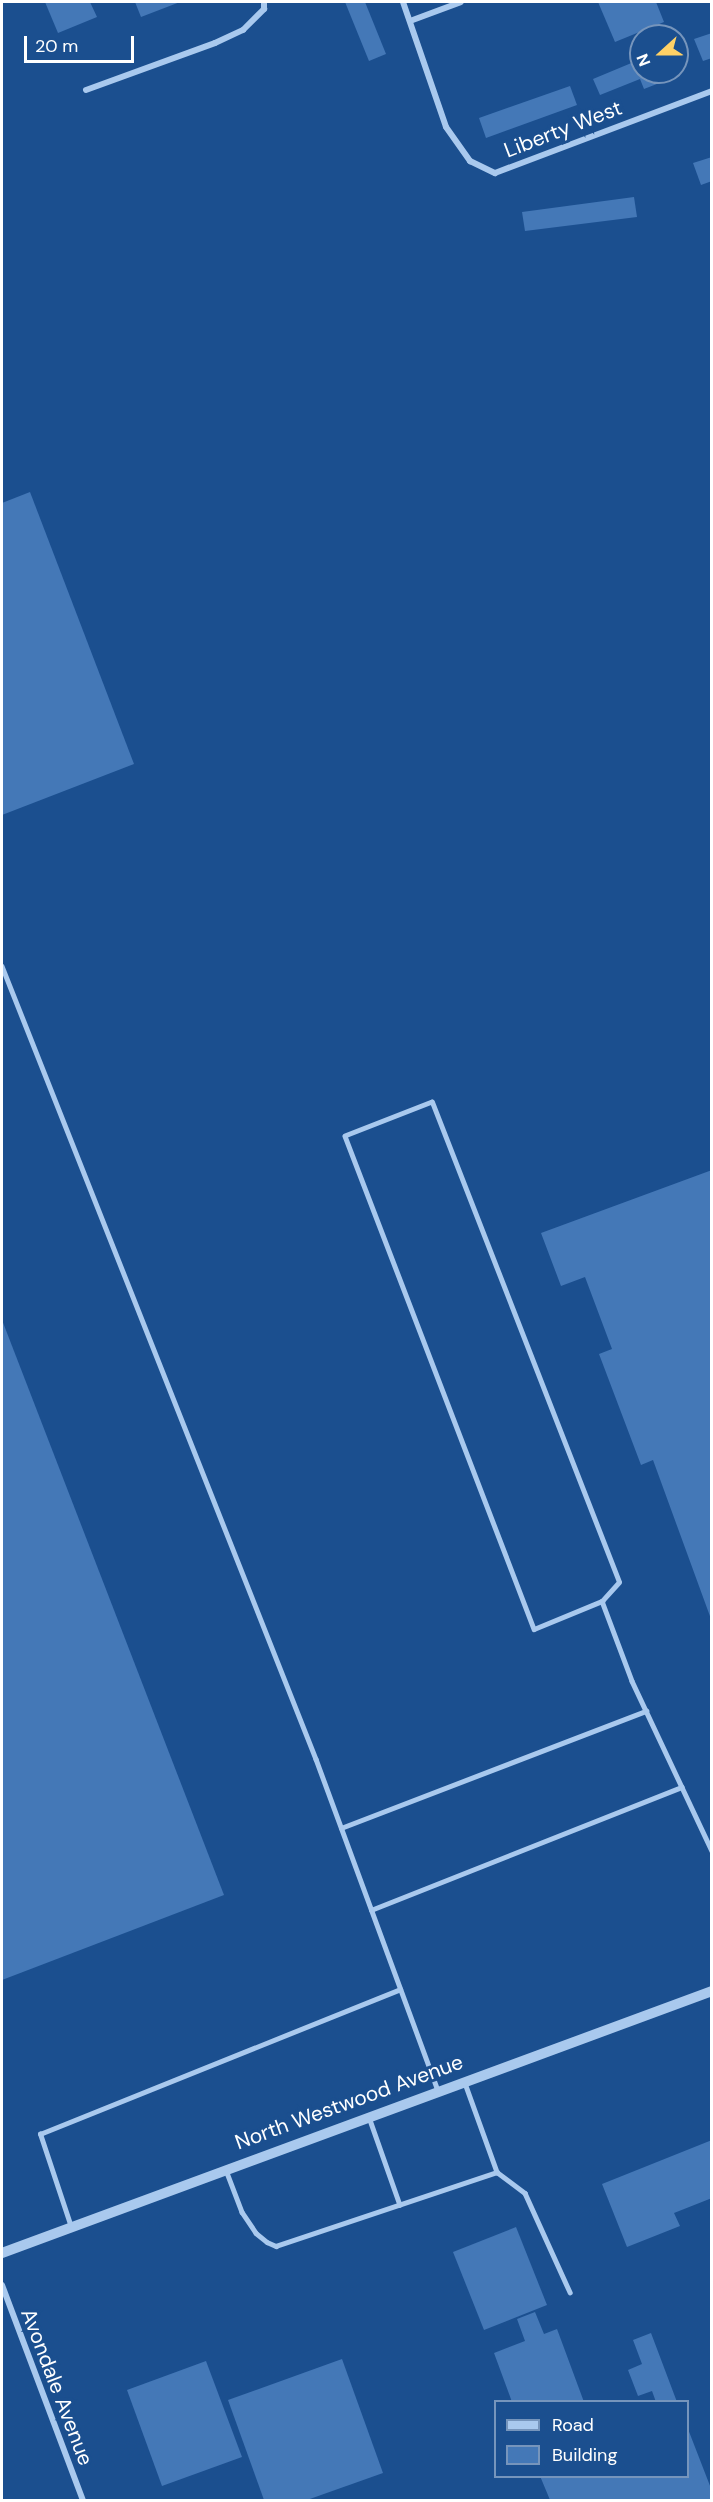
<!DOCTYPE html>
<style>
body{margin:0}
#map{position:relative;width:713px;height:2502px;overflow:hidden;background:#1b4f8f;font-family:"DM Sans",sans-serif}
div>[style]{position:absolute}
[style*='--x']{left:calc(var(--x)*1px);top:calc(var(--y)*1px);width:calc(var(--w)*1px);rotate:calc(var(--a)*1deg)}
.building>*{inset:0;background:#4478b7}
.service>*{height:4.5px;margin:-2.25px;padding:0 2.25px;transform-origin:2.25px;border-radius:2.25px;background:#a9c9ee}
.minor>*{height:6px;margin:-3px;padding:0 3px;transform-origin:3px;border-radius:3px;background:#a9c9ee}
.tertiary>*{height:10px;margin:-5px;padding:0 5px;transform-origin:5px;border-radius:5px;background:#a9c9ee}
span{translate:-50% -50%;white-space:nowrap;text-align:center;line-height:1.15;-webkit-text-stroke:6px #1b4f8f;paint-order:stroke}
.street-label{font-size:21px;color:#fff}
.frame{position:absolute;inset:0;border:3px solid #fff;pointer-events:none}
.legend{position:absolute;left:494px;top:2400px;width:195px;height:78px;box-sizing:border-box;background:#1b4f8f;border:2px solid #7695bc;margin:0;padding:8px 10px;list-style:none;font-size:18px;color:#fff}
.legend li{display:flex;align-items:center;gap:12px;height:30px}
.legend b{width:30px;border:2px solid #7695bc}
.north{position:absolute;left:629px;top:24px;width:60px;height:60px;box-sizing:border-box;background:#1b4f8f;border:2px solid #7695bc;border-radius:50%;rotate:249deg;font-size:16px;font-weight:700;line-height:24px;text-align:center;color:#fff}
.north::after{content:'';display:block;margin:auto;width:21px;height:27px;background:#ffd166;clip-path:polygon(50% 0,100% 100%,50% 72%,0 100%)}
.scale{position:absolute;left:24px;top:36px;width:110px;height:27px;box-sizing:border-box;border:3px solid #fff;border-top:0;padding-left:8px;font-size:18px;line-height:21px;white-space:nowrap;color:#fff;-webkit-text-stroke:4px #1b4f8f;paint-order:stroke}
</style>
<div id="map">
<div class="building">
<div style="clip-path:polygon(45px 2px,90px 2px,97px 17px,58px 33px)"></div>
<div style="clip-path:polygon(135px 2px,180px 2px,141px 17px)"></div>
<div style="clip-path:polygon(345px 2px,365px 2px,386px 54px,369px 61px)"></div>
<div style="clip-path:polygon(598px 2px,656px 2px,664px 22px,615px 42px)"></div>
<div style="clip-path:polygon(712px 33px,712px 58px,703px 61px,694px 39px)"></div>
<div style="clip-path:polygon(641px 59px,641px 72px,664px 72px,667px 80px,644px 89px,640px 79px,600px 95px,593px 79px)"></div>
<div style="clip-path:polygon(570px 86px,577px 105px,486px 138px,479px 118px)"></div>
<div style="clip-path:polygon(712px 157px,712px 181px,701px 185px,693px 163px)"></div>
<div style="clip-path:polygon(634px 197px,637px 217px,525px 231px,522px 212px)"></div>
<div style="clip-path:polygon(30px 492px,134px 764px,2px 815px,2px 503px)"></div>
<div style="clip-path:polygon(712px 1170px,712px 1619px,711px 1619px,653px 1460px,641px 1465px,599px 1354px,612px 1349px,585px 1277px,561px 1286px,541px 1233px)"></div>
<div style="clip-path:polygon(2px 1320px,224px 1895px,2px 1980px)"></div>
<div style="clip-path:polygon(712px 2140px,712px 2198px,674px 2213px,680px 2226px,627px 2247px,602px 2184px)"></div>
<div style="clip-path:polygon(516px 2227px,547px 2305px,484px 2330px,453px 2252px)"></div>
<div style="clip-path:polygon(535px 2312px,544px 2334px,557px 2329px,584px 2402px,512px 2402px,494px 2353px,525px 2341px,517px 2319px)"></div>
<div style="clip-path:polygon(651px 2333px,677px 2402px,656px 2402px,652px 2391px,638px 2396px,628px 2370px,642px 2364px,633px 2340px)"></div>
<div style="clip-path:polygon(342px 2359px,383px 2473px,307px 2500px,264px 2500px,228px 2400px)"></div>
<div style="clip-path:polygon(206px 2361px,242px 2457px,162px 2486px,127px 2390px)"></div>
<div style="clip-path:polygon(688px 2429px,712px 2491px,712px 2500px,550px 2500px,540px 2476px,688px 2476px)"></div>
</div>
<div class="service">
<div style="--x:2;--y:966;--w:853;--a:68.4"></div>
<div style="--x:316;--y:1759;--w:353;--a:69.8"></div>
<div style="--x:602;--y:1601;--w:25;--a:-48"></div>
<div style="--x:619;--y:1582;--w:515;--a:-111.29"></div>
<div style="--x:432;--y:1102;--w:93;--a:158.7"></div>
<div style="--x:345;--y:1136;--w:528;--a:69.02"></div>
<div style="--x:534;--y:1629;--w:74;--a:-22.4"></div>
<div style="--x:602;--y:1601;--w:85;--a:69.4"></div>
<div style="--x:632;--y:1681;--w:188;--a:64.8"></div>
<div style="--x:341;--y:1828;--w:327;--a:-21"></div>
<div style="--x:371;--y:1910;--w:334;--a:-21.6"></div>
<div style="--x:465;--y:2083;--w:95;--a:70.2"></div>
<div style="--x:497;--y:2172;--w:35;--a:37"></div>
<div style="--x:525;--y:2193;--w:109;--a:65.6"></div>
<div style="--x:369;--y:2117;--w:93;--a:70.6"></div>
<div style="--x:226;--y:2170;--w:45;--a:69.1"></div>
<div style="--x:242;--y:2212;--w:25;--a:56"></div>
<div style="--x:256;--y:2233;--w:14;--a:39"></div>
<div style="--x:267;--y:2242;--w:10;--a:24"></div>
<div style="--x:276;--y:2246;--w:233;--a:-18.5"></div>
<div style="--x:71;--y:2227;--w:98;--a:-108.4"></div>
<div style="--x:40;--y:2134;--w:388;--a:-21.9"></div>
</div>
<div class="minor">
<div style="--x:403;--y:2;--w:132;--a:71"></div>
<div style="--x:446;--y:127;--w:42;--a:54.8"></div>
<div style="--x:470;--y:161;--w:28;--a:26"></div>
<div style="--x:495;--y:173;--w:232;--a:-20.7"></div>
<div style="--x:410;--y:21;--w:54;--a:-20.4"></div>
<div style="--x:86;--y:90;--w:137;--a:-20"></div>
<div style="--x:215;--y:43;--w:31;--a:-25"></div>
<div style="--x:243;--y:30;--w:30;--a:-45"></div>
<div style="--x:264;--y:9;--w:7;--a:-90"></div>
<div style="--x:2;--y:2285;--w:230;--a:69.4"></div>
</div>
<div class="tertiary">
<div style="--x:2;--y:2253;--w:757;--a:-20.25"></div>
</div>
<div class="street-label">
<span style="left:563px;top:129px;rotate:-21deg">Liberty West</span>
<span style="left:349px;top:2102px;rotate:-20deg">North Westwood Avenue</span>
<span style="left:57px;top:2387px;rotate:69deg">Avondale Avenue</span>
</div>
<div class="frame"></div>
<ul class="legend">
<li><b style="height:8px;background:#a9c9ee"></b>Road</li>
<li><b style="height:16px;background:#4478b7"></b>Building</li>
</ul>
<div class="north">N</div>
<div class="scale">20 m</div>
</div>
